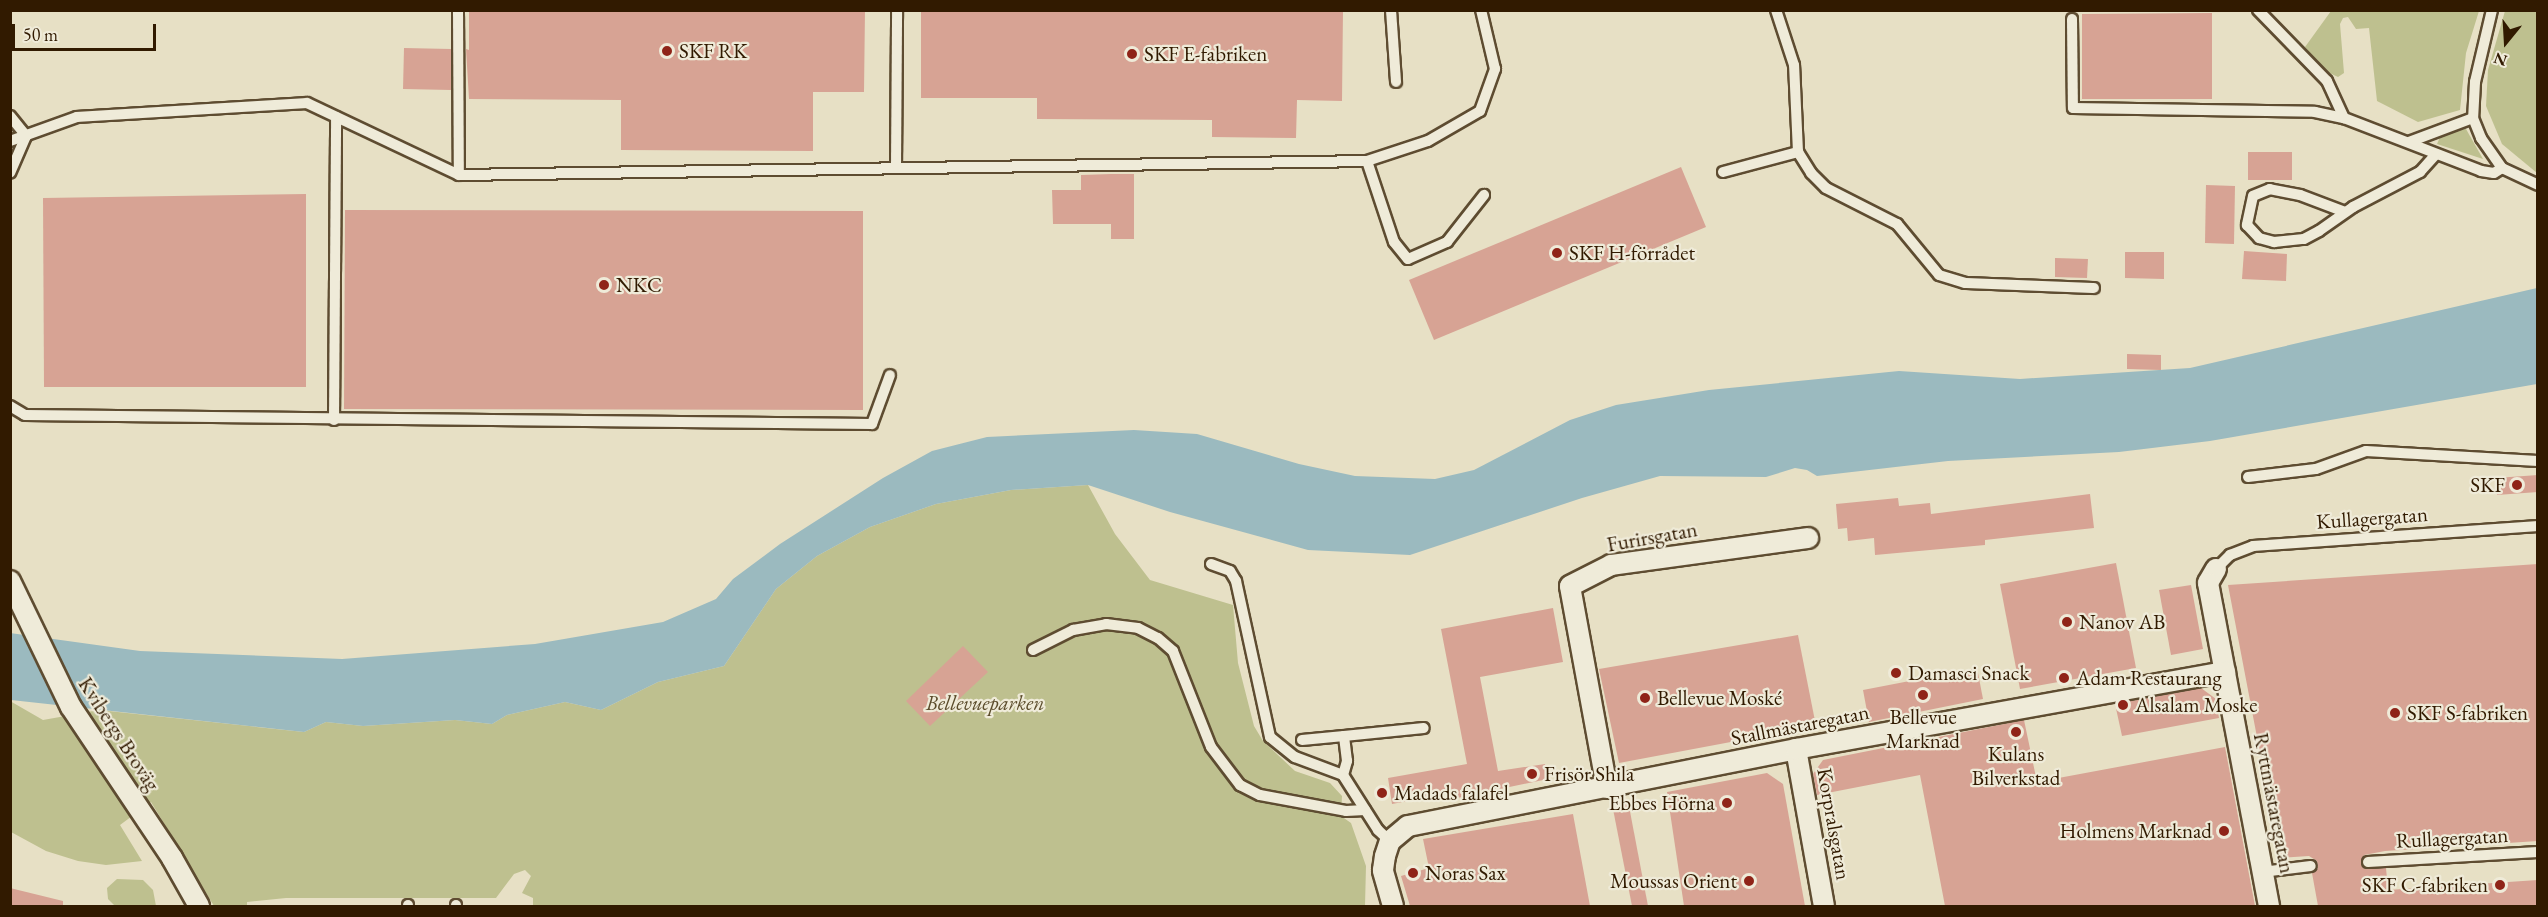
<!DOCTYPE html>
<meta charset="utf-8">
<style>
body{margin:0}
#map{position:relative;width:2548px;height:917px;overflow:hidden;background:#e7e0c5;font-family:"EB Garamond",serif}
div>[style]{position:absolute}
[style*='--x']{left:calc(var(--x)*1px);top:calc(var(--y)*1px);width:calc(var(--w)*1px);rotate:calc(var(--a)*1deg)}
.green>*{inset:0;background:#bec08f}
.water>*{inset:0;background:#9bbabf}
.building>*{inset:0;background:#d7a394}
.roads{filter:drop-shadow(2px 0 #5e4c31) drop-shadow(-2px 0 #5e4c31) drop-shadow(0 2px #5e4c31) drop-shadow(0 -2px #5e4c31)}
.service>*{height:10px;margin:-5px;padding:0 5px;transform-origin:5px;border-radius:5px;background:#efebd9}
.minor>*{height:20px;margin:-10px;padding:0 10px;transform-origin:10px;border-radius:10px;background:#efebd9}
.dots>*{width:16px;height:16px;translate:-50% -50%;box-sizing:border-box;border:3px solid #efebd9;border-radius:50%}
span{translate:-50% -50%;white-space:nowrap;text-align:center;line-height:1.15;-webkit-text-stroke:4.5px #efebd9;paint-order:stroke}
.poi-label{font-size:21px;color:#311a00}
.left{translate:0 -50%;text-align:left}
.right{translate:-100% -50%;text-align:right}
.street-label{font-size:21px;color:#311a00}
.park-label{font-size:21px;color:#5b4c2b;font-style:italic}
.frame{position:absolute;inset:0;border:12px solid #311a00;pointer-events:none}
.north{position:absolute;left:2476px;top:12px;width:60px;height:60px;-webkit-text-stroke:4px #efebd9;paint-order:stroke;rotate:198deg;font-size:16px;font-weight:700;line-height:24px;text-align:center;color:#311a00}
.north::after{content:'';display:block;margin:auto;width:21px;height:27px;background:#311a00;clip-path:polygon(50% 0,100% 100%,50% 72%,0 100%)}
.scale{position:absolute;left:12px;top:24px;width:144px;height:27px;box-sizing:border-box;border:3px solid #311a00;border-top:0;padding-left:8px;font-size:18px;line-height:21px;white-space:nowrap;color:#311a00;-webkit-text-stroke:4px #efebd9;paint-order:stroke}
</style>
<div id="map">
<div class="green">
<div style="clip-path:polygon(2331px 11px,2479px 11px,2466px 53px,2460px 110px,2418px 122px,2377px 101px,2369px 28px,2356px 29px,2348px 17px,2343px 18px,2340px 24px,2344px 73px,2338px 77px,2323px 70px,2305px 47px)"></div>
<div style="clip-path:polygon(2505px 11px,2537px 11px,2537px 173px,2502px 144px,2486px 106px,2488px 70px)"></div>
<div style="clip-path:polygon(2464px 129px,2466px 129px,2483px 159px,2437px 144px,2440px 137px)"></div>
<div style="clip-path:polygon(1088px 485px,1115px 534px,1150px 580px,1233px 605px,1238px 663px,1254px 726px,1263px 741px,1295px 771px,1330px 783px,1342px 796px,1341px 816px,1351px 823px,1366px 866px,1365px 906px,533px 906px,533px 898px,522px 893px,531px 876px,525px 870px,514px 874px,496px 898px,286px 898px,247px 902px,247px 906px,214px 906px,151px 802px,120px 825px,142px 861px,106px 865px,78px 861px,46px 851px,11px 832px,10px 701px,43px 720px,99px 710px,304px 732px,326px 722px,363px 726px,455px 720px,492px 724px,507px 715px,565px 702px,601px 710px,658px 682px,724px 666px,776px 589px,817px 556px,870px 527px,936px 504px,1011px 490px)"></div>
<div style="clip-path:polygon(117px 879px,143px 880px,153px 890px,156px 906px,115px 906px,108px 899px,107px 888px)"></div>
</div>
<div class="water">
<div style="clip-path:polygon(2537px 288px,2537px 384px,2210px 441px,2119px 452px,1948px 461px,1817px 476px,1807px 470px,1795px 468px,1766px 477px,1660px 476px,1582px 498px,1410px 555px,1308px 550px,1170px 512px,1088px 485px,1011px 490px,936px 504px,870px 527px,817px 556px,776px 589px,724px 666px,658px 682px,601px 710px,565px 702px,507px 715px,492px 724px,455px 720px,363px 726px,326px 722px,304px 732px,11px 700px,10px 633px,140px 651px,342px 659px,535px 644px,663px 622px,716px 599px,733px 579px,780px 544px,883px 478px,932px 451px,987px 437px,1134px 430px,1197px 434px,1299px 464px,1355px 476px,1435px 479px,1474px 470px,1570px 420px,1616px 405px,1709px 390px,1899px 371px,2020px 379px,2190px 368px)"></div>
</div>
<div class="building">
<div style="clip-path:polygon(469px 10px,865px 10px,864px 92px,813px 92px,813px 151px,621px 150px,621px 100px,469px 99px,466px 49px,469px 50px)"></div>
<div style="clip-path:polygon(921px 10px,1343px 10px,1342px 101px,1297px 100px,1296px 138px,1212px 137px,1212px 120px,1037px 119px,1037px 98px,921px 98px)"></div>
<div style="clip-path:polygon(2212px 13px,2212px 99px,2082px 99px,2082px 14px)"></div>
<div style="clip-path:polygon(404px 48px,451px 49px,451px 90px,403px 89px)"></div>
<div style="clip-path:polygon(2248px 152px,2292px 152px,2292px 180px,2248px 180px)"></div>
<div style="clip-path:polygon(1681px 167px,1706px 227px,1434px 340px,1409px 280px)"></div>
<div style="clip-path:polygon(1111px 174px,1134px 174px,1134px 239px,1111px 239px,1111px 224px,1053px 224px,1052px 190px,1081px 190px,1081px 175px)"></div>
<div style="clip-path:polygon(2206px 185px,2235px 186px,2234px 244px,2205px 243px)"></div>
<div style="clip-path:polygon(306px 194px,306px 387px,44px 387px,43px 198px)"></div>
<div style="clip-path:polygon(345px 210px,863px 211px,863px 410px,344px 409px)"></div>
<div style="clip-path:polygon(2244px 251px,2287px 254px,2286px 281px,2242px 279px)"></div>
<div style="clip-path:polygon(2125px 252px,2164px 252px,2164px 279px,2125px 278px)"></div>
<div style="clip-path:polygon(2055px 258px,2088px 259px,2087px 278px,2055px 277px)"></div>
<div style="clip-path:polygon(2127px 354px,2161px 355px,2161px 370px,2127px 369px)"></div>
<div style="clip-path:polygon(2538px 475px,2538px 492px,2497px 495px,2496px 478px)"></div>
<div style="clip-path:polygon(2090px 494px,2094px 528px,1985px 540px,1985px 545px,1875px 555px,1874px 538px,1848px 541px,1847px 528px,1838px 529px,1836px 504px,1898px 498px,1899px 506px,1930px 503px,1931px 514px)"></div>
<div style="clip-path:polygon(2116px 563px,2136px 668px,2020px 689px,2000px 584px)"></div>
<div style="clip-path:polygon(2538px 564px,2538px 841px,2385px 851px,2364px 855px,2361px 862px,2365px 869px,2386px 868px,2388px 890px,2538px 880px,2538px 906px,2318px 906px,2312px 873px,2318px 868px,2317px 861px,2309px 856px,2280px 858px,2228px 585px)"></div>
<div style="clip-path:polygon(2191px 585px,2203px 649px,2171px 655px,2159px 590px)"></div>
<div style="clip-path:polygon(1553px 608px,1563px 662px,1480px 677px,1498px 771px,1545px 764px,1548px 779px,1457px 798px,1455px 792px,1392px 804px,1388px 778px,1467px 764px,1441px 629px)"></div>
<div style="clip-path:polygon(1798px 635px,1816px 726px,1619px 763px,1599px 669px)"></div>
<div style="clip-path:polygon(963px 646px,988px 672px,930px 726px,906px 701px)"></div>
<div style="clip-path:polygon(1977px 668px,1983px 699px,1869px 722px,1863px 690px)"></div>
<div style="clip-path:polygon(2201px 688px,2216px 699px,2219px 718px,2122px 736px,2115px 704px)"></div>
<div style="clip-path:polygon(2024px 720px,2037px 782px,2225px 747px,2255px 906px,1945px 906px,1920px 775px,1817px 795px,1813px 774px,1823px 760px)"></div>
<div style="clip-path:polygon(1767px 773px,1783px 784px,1805px 906px,1684px 906px,1667px 792px)"></div>
<div style="clip-path:polygon(1628px 801px,1648px 906px,1632px 906px,1612px 804px)"></div>
<div style="clip-path:polygon(1573px 814px,1590px 906px,1410px 906px,1401px 876px,1429px 868px,1423px 839px)"></div>
<div style="clip-path:polygon(10px 888px,63px 901px,63px 906px,10px 906px)"></div>
</div>
<div class="roads">
<div class="service">
<div style="--x:458;--y:10;--w:165;--a:89.7"></div>
<div style="--x:1391;--y:10;--w:72;--a:86"></div>
<div style="--x:2258;--y:10;--w:99;--a:45.8"></div>
<div style="--x:2327;--y:81;--w:41;--a:65.3"></div>
<div style="--x:2492;--y:10;--w:74;--a:103.3"></div>
<div style="--x:2475;--y:82;--w:36;--a:93"></div>
<div style="--x:2473;--y:118;--w:22;--a:68"></div>
<div style="--x:2481;--y:138;--w:37;--a:55"></div>
<div style="--x:2502;--y:168;--w:40;--a:25"></div>
<div style="--x:2072;--y:19;--w:89;--a:89.4"></div>
<div style="--x:2073;--y:108;--w:242;--a:0.9"></div>
<div style="--x:2315;--y:112;--w:30;--a:12"></div>
<div style="--x:2344;--y:118;--w:147;--a:21.1"></div>
<div style="--x:2481;--y:171;--w:13;--a:9"></div>
<div style="--x:2494;--y:173;--w:9;--a:-32"></div>
<div style="--x:10;--y:116;--w:26;--a:51"></div>
<div style="--x:26;--y:136;--w:40;--a:113.4"></div>
<div style="--x:10;--y:141;--w:71;--a:-19.7"></div>
<div style="--x:77;--y:117;--w:230;--a:-3.5"></div>
<div style="--x:307;--y:103;--w:168;--a:25.3"></div>
<div style="--x:459;--y:175;--w:908;--a:-0.88"></div>
<div style="--x:1367;--y:161;--w:64;--a:-18.2"></div>
<div style="--x:1428;--y:141;--w:60;--a:-30"></div>
<div style="--x:1480;--y:111;--w:45;--a:-70.3"></div>
<div style="--x:1495;--y:69;--w:61;--a:-103.3"></div>
<div style="--x:2409;--y:142;--w:68;--a:-20.6"></div>
<div style="--x:1798;--y:152;--w:25;--a:58"></div>
<div style="--x:1811;--y:173;--w:21;--a:45"></div>
<div style="--x:1826;--y:188;--w:80;--a:26.9"></div>
<div style="--x:1897;--y:224;--w:66;--a:50.5"></div>
<div style="--x:1939;--y:275;--w:27;--a:17"></div>
<div style="--x:1965;--y:283;--w:129;--a:2.2"></div>
<div style="--x:1367;--y:161;--w:85;--a:71.6"></div>
<div style="--x:1394;--y:242;--w:22;--a:51"></div>
<div style="--x:1408;--y:259;--w:43;--a:-23.6"></div>
<div style="--x:1447;--y:242;--w:60;--a:-51.8"></div>
<div style="--x:896;--y:167;--w:157;--a:-89.6"></div>
<div style="--x:1723;--y:172;--w:78;--a:-14.9"></div>
<div style="--x:1798;--y:152;--w:87;--a:-92.6"></div>
<div style="--x:1794;--y:65;--w:58;--a:-108.1"></div>
<div style="--x:2345;--y:212;--w:48;--a:-159.3"></div>
<div style="--x:2300;--y:195;--w:31;--a:-169"></div>
<div style="--x:2270;--y:189;--w:18;--a:158"></div>
<div style="--x:2253;--y:196;--w:30;--a:102"></div>
<div style="--x:2247;--y:225;--w:18;--a:47"></div>
<div style="--x:2259;--y:238;--w:16;--a:15"></div>
<div style="--x:2274;--y:242;--w:30;--a:-6"></div>
<div style="--x:2304;--y:239;--w:17;--a:-28"></div>
<div style="--x:2319;--y:231;--w:42;--a:-35.2"></div>
<div style="--x:2353;--y:207;--w:76;--a:-27.6"></div>
<div style="--x:2420;--y:172;--w:24;--a:-48"></div>
<div style="--x:10;--y:406;--w:17;--a:31"></div>
<div style="--x:25;--y:415;--w:847;--a:0.61"></div>
<div style="--x:872;--y:424;--w:52;--a:-69.8"></div>
<div style="--x:334;--y:420;--w:303;--a:-89.6"></div>
<div style="--x:2248;--y:477;--w:68;--a:-6.7"></div>
<div style="--x:2316;--y:469;--w:53;--a:-19.8"></div>
<div style="--x:2366;--y:451;--w:172;--a:3.3"></div>
<div style="--x:1211;--y:564;--w:20;--a:20"></div>
<div style="--x:1230;--y:571;--w:12;--a:59"></div>
<div style="--x:1236;--y:581;--w:160;--a:77.7"></div>
<div style="--x:1270;--y:737;--w:32;--a:39"></div>
<div style="--x:1295;--y:757;--w:51;--a:20.6"></div>
<div style="--x:1343;--y:775;--w:65;--a:57.5"></div>
<div style="--x:1378;--y:830;--w:16;--a:43"></div>
<div style="--x:2216;--y:569;--w:20;--a:-45"></div>
<div style="--x:2230;--y:555;--w:25;--a:-21"></div>
<div style="--x:2253;--y:546;--w:286;--a:-4"></div>
<div style="--x:1033;--y:650;--w:45;--a:-26.6"></div>
<div style="--x:1073;--y:630;--w:34;--a:-10"></div>
<div style="--x:1106;--y:624;--w:32;--a:7"></div>
<div style="--x:1138;--y:628;--w:22;--a:27"></div>
<div style="--x:1158;--y:638;--w:20;--a:41"></div>
<div style="--x:1173;--y:651;--w:103;--a:68.4"></div>
<div style="--x:1211;--y:747;--w:48;--a:52.7"></div>
<div style="--x:1240;--y:785;--w:22;--a:27"></div>
<div style="--x:1260;--y:795;--w:87;--a:10.5"></div>
<div style="--x:1346;--y:811;--w:19;--a:-3"></div>
<div style="--x:1302;--y:740;--w:42;--a:-5.4"></div>
<div style="--x:1343;--y:775;--w:15;--a:-74"></div>
<div style="--x:1347;--y:761;--w:25;--a:-97"></div>
<div style="--x:1344;--y:736;--w:80;--a:-5.7"></div>
<div style="--x:2368;--y:862;--w:170;--a:-3.4"></div>
<div style="--x:2262;--y:872;--w:49;--a:-7"></div>
<div style="--x:408;--y:905;--w:1;--a:90"></div>
<div style="--x:456;--y:905;--w:1;--a:90"></div>
</div>
<div class="minor">
<div style="--x:2216;--y:569;--w:16;--a:120"></div>
<div style="--x:2208;--y:583;--w:329;--a:79.3"></div>
<div style="--x:10;--y:581;--w:140;--a:64.2"></div>
<div style="--x:71;--y:707;--w:182;--a:56.2"></div>
<div style="--x:172;--y:858;--w:55;--a:60.6"></div>
<div style="--x:1796;--y:749;--w:159;--a:79.9"></div>
<div style="--x:1607;--y:788;--w:205;--a:-100.4"></div>
<div style="--x:1570;--y:586;--w:46;--a:-27.1"></div>
<div style="--x:1611;--y:565;--w:199;--a:-7.8"></div>
<div style="--x:1393;--y:906;--w:37;--a:-106"></div>
<div style="--x:1383;--y:870;--w:14;--a:-82"></div>
<div style="--x:1385;--y:856;--w:16;--a:-72"></div>
<div style="--x:1390;--y:841;--w:23;--a:-40"></div>
<div style="--x:1408;--y:826;--w:396;--a:-11.2"></div>
<div style="--x:1796;--y:749;--w:436;--a:-10.2"></div>
</div>
</div>
<div class="dots">
<div style="left:667px;top:51px;background:#8f2418"></div>
<div style="left:1132px;top:54px;background:#8f2418"></div>
<div style="left:1557px;top:253px;background:#8f2418"></div>
<div style="left:604px;top:285px;background:#8f2418"></div>
<div style="left:2517px;top:485px;background:#8f2418"></div>
<div style="left:2067px;top:622px;background:#8f2418"></div>
<div style="left:1896px;top:673px;background:#8f2418"></div>
<div style="left:2064px;top:678px;background:#8f2418"></div>
<div style="left:1923px;top:695px;background:#8f2418"></div>
<div style="left:1645px;top:698px;background:#8f2418"></div>
<div style="left:2123px;top:705px;background:#8f2418"></div>
<div style="left:2395px;top:713px;background:#8f2418"></div>
<div style="left:2016px;top:732px;background:#8f2418"></div>
<div style="left:1532px;top:774px;background:#8f2418"></div>
<div style="left:1382px;top:793px;background:#8f2418"></div>
<div style="left:1727px;top:803px;background:#8f2418"></div>
<div style="left:2224px;top:831px;background:#8f2418"></div>
<div style="left:1413px;top:873px;background:#8f2418"></div>
<div style="left:1749px;top:881px;background:#8f2418"></div>
<div style="left:2500px;top:885px;background:#8f2418"></div>
</div>
<div class="poi-label">
<span class="left" style="left:679px;top:51px">SKF RK</span>
<span class="left" style="left:1144px;top:54px">SKF E-fabriken</span>
<span class="left" style="left:1569px;top:253px">SKF H-förrådet</span>
<span class="left" style="left:616px;top:285px">NKC</span>
<span class="right" style="left:2505px;top:485px">SKF</span>
<span class="left" style="left:2079px;top:622px">Nanov AB</span>
<span class="left" style="left:1908px;top:673px">Damasci Snack</span>
<span class="left" style="left:2076px;top:678px">Adam Restaurang</span>
<span class="left" style="left:1657px;top:698px">Bellevue Moské</span>
<span class="left" style="left:2135px;top:705px">Alsalam Moske</span>
<span class="left" style="left:2407px;top:713px">SKF S-fabriken</span>
<span style="left:1923px;top:729px">Bellevue<br>Marknad</span>
<span style="left:2016px;top:766px">Kulans<br>Bilverkstad</span>
<span class="left" style="left:1544px;top:774px">Frisör Shila</span>
<span class="left" style="left:1394px;top:793px">Madads falafel</span>
<span class="right" style="left:1715px;top:803px">Ebbes Hörna</span>
<span class="right" style="left:2212px;top:831px">Holmens Marknad</span>
<span class="left" style="left:1425px;top:873px">Noras Sax</span>
<span class="right" style="left:1737px;top:881px">Moussas Orient</span>
<span class="right" style="left:2488px;top:885px">SKF C-fabriken</span>
</div>
<div class="street-label">
<span style="left:2372px;top:518px;rotate:-4deg">Kullagergatan</span>
<span style="left:1652px;top:537px;rotate:-10deg">Furirsgatan</span>
<span style="left:1800px;top:725px;rotate:-11deg">Stallmästaregatan</span>
<span style="left:119px;top:734px;rotate:57deg">Kvibergs Broväg</span>
<span style="left:2274px;top:803px;rotate:79deg">Ryttmästaregatan</span>
<span style="left:1834px;top:824px;rotate:80deg">Korpralsgatan</span>
<span style="left:2452px;top:838px;rotate:-3deg">Rullagergatan</span>
</div>
<div class="park-label">
<span style="left:985px;top:703px">Bellevueparken</span>
</div>
<div class="frame"></div>
<div class="north">N</div>
<div class="scale">50 m</div>
</div>
